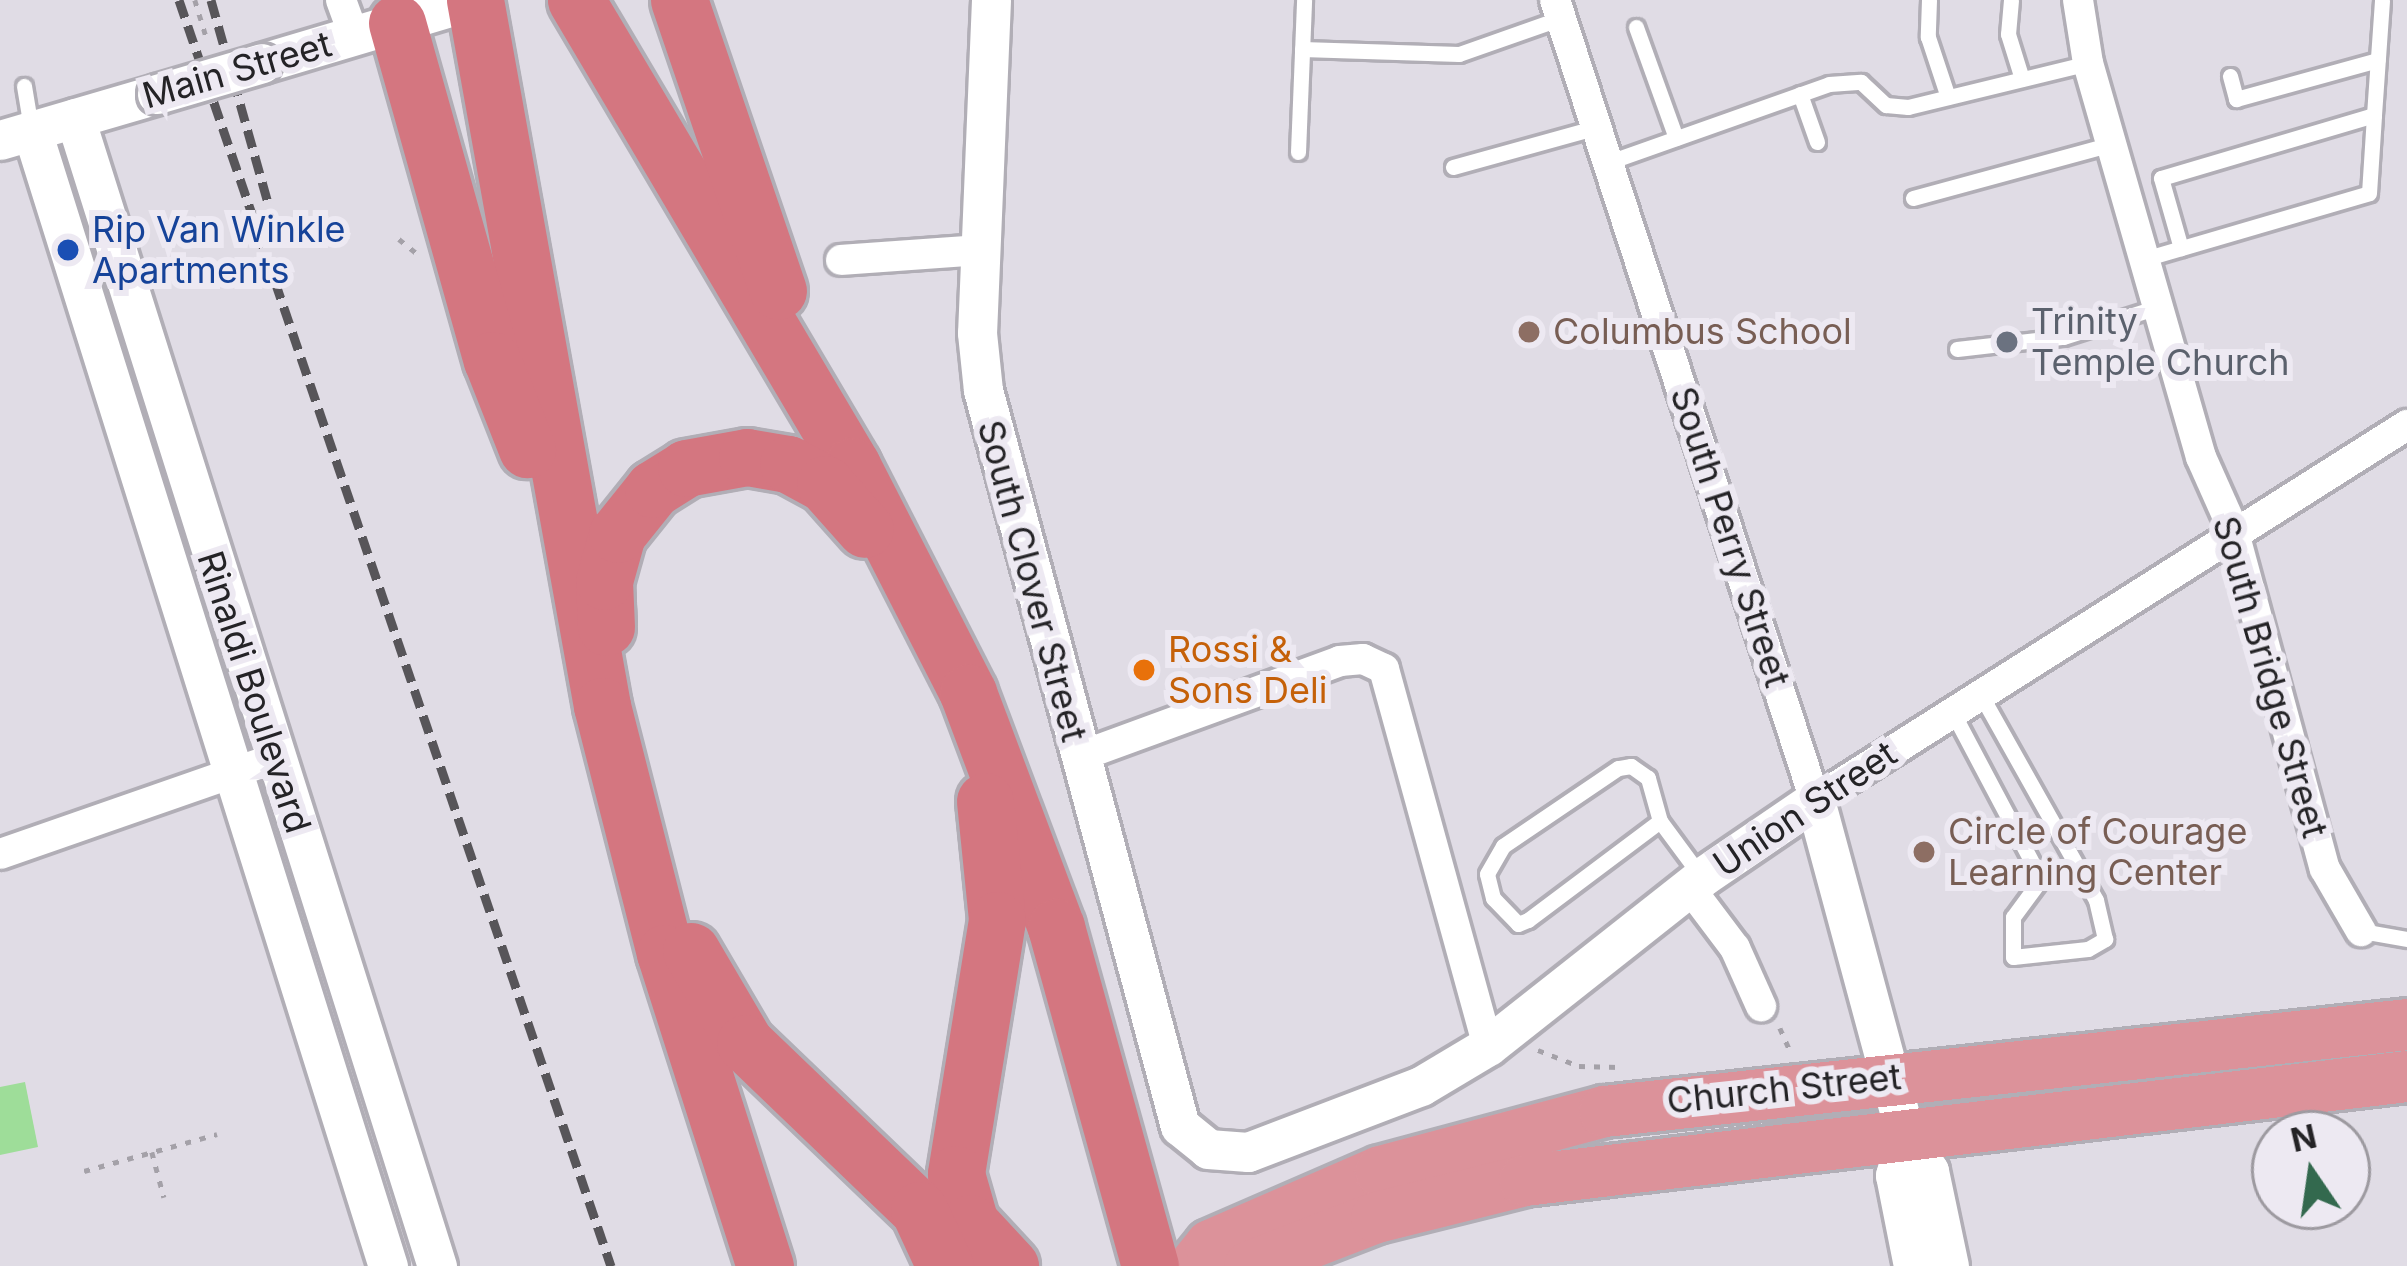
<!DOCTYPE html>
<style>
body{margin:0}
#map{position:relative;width:2407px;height:1266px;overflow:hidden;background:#e0dce5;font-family:Inter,sans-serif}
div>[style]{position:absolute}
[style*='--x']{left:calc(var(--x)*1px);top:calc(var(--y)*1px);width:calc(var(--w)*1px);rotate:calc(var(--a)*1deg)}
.green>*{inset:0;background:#9edd99}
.path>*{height:4.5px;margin-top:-2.25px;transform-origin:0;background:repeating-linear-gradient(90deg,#a4a1a8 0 6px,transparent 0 15px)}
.roads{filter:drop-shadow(3px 0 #b1aeb6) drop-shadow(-3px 0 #b1aeb6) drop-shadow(0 3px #b1aeb6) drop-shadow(0 -3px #b1aeb6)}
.service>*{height:15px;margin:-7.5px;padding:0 7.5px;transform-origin:7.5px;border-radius:7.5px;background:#fff}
.minor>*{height:30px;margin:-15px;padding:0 15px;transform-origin:15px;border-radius:15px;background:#fff}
.tertiary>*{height:39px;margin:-19.5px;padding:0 19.5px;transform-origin:19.5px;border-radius:19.5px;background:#fff}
.trunk>*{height:51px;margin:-25.5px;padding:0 25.5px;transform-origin:25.5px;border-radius:25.5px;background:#dc929a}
.motorway>*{height:57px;margin:-28.5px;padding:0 28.5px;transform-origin:28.5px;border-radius:28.5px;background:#d47680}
.rail>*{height:9px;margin-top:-4.5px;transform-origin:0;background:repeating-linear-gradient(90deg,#575559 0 18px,transparent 0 27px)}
.bridges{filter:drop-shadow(3px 0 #b1aeb6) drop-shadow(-3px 0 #b1aeb6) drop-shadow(0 3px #b1aeb6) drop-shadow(0 -3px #b1aeb6)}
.tertiary-bridge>*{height:39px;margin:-19.5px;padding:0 19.5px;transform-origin:19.5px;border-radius:19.5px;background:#fff}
.dots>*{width:33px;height:33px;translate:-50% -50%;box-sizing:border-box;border:6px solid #ede9f2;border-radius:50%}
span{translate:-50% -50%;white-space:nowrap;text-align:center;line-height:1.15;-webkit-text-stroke:12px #ede9f2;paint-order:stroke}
.street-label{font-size:36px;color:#242326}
.transit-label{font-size:36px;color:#164399}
.left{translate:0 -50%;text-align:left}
.worship-label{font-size:36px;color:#5b616d}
.education-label{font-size:36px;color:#785e54}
.food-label{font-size:36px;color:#c56008}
.north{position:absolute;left:2251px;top:1110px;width:120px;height:120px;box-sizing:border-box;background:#ede9f2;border:3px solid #9d9aa0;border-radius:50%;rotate:347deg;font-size:33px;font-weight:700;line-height:48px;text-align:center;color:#242326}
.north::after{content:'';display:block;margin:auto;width:42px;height:54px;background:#33694e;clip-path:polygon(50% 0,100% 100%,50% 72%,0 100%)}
</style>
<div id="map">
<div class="green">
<div style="clip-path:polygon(25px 1082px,38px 1147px,0 1155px,0 1087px)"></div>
</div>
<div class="path">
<div style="--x:195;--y:0;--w:39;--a:73"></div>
<div style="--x:399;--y:239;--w:22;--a:39"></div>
<div style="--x:1780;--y:1028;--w:24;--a:66"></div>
<div style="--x:1538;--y:1050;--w:44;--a:21.3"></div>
<div style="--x:1579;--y:1066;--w:40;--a:1.4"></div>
<div style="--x:152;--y:1152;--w:47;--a:75.1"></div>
<div style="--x:84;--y:1171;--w:138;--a:-15.5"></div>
</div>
<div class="roads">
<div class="service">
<div style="--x:1929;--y:0;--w:37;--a:92"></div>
<div style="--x:1928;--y:37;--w:63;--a:71.6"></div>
<div style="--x:2011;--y:0;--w:34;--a:95"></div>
<div style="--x:2008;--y:34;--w:47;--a:72.7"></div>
<div style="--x:1636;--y:27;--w:118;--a:70.2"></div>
<div style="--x:1302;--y:49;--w:157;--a:1.8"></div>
<div style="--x:1459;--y:54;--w:108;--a:-19.4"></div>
<div style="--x:2230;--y:76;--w:24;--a:75"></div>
<div style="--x:2236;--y:99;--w:147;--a:-15.4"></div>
<div style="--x:24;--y:86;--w:43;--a:80.5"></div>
<div style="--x:1800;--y:94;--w:51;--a:70.5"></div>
<div style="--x:2374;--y:115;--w:115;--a:-86"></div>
<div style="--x:1298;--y:152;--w:152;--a:-87.7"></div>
<div style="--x:1609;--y:162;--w:233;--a:-19.5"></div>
<div style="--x:1829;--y:84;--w:32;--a:-4"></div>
<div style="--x:1861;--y:82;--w:34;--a:43"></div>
<div style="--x:1886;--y:105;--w:22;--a:5"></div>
<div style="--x:1908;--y:107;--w:185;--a:-13.7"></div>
<div style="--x:1453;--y:167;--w:149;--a:-15.5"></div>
<div style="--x:1913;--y:198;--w:206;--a:-15.2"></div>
<div style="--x:2144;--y:259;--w:234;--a:-16.3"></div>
<div style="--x:2369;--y:193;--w:78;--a:-86.3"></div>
<div style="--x:2374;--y:115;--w:222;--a:163.5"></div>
<div style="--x:2161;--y:178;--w:73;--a:74.1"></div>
<div style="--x:1957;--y:349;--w:107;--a:-6.5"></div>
<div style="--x:2063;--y:337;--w:100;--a:-17.5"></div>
<div style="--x:1953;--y:713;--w:188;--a:62.1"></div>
<div style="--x:2041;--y:879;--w:47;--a:126.4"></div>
<div style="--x:2013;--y:917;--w:40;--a:90"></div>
<div style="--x:2013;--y:957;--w:75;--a:-6.1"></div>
<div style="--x:2088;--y:949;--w:20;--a:-30"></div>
<div style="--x:2105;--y:939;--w:40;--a:-103"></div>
<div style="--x:2096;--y:900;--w:237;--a:-119.3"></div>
<div style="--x:1660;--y:821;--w:45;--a:-105.6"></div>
<div style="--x:1648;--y:778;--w:21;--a:-145"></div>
<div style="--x:1631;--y:766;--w:13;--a:171"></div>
<div style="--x:1618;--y:768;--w:139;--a:145.9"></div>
<div style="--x:1503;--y:846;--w:32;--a:120"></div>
<div style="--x:1487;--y:874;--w:25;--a:76"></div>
<div style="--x:1493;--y:898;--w:36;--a:46"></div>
<div style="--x:1518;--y:924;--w:11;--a:-22"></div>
<div style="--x:1528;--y:920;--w:165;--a:-36.9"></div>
<div style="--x:1660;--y:821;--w:67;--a:53.5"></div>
<div style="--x:2361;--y:931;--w:47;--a:9.9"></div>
</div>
<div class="minor">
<div style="--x:341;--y:0;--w:38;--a:70"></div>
<div style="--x:1555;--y:0;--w:841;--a:72"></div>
<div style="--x:1815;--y:800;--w:701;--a:-32.35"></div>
<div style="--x:2078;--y:0;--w:64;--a:81"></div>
<div style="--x:2088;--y:63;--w:410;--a:74"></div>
<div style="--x:2201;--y:457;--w:79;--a:66"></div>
<div style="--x:2233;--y:529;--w:352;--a:74.9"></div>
<div style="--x:2325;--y:869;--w:72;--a:59.9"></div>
<div style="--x:841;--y:260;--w:139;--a:-4.1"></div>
<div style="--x:1078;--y:757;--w:279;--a:-20.1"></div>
<div style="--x:1340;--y:661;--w:23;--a:-5"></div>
<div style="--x:1363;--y:659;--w:23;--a:25"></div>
<div style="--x:1384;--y:669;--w:391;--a:74.6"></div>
<div style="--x:0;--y:854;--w:291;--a:-19.2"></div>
<div style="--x:1689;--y:887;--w:76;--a:53"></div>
<div style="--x:1735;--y:948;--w:64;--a:65.9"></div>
</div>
<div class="tertiary">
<div style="--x:991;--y:0;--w:333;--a:92.4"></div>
<div style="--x:977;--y:333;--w:57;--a:84"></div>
<div style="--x:983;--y:390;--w:762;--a:75.02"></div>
<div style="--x:1180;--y:1126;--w:36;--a:39"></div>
<div style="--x:1208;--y:1149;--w:40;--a:4.3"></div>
<div style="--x:1248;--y:1152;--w:185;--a:-20.9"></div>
<div style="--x:1421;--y:1086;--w:78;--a:-30.8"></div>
<div style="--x:1488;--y:1046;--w:273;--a:-38.3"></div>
<div style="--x:1702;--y:877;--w:137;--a:-34.3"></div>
<div style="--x:1815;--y:800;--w:349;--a:74.9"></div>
<div style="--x:1906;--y:1137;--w:41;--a:55.9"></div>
<div style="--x:1929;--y:1171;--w:97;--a:78.1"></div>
<div style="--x:262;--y:63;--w:221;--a:-16.6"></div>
<div style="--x:75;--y:118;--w:1204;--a:72.5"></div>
<div style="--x:32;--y:131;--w:1190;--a:72.59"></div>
<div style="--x:0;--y:140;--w:164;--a:-16.3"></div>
<div style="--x:1906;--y:1137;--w:40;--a:106"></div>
<div style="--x:1895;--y:1175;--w:93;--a:78.8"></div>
</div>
<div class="trunk">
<div style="--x:1193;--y:1266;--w:27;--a:-51"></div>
<div style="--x:1210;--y:1245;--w:185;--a:-23.5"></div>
<div style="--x:1380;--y:1171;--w:232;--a:-15"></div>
<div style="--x:1604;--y:1111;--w:808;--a:-6.18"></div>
<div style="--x:1249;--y:1266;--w:136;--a:-21.1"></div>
<div style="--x:1376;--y:1217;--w:153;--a:-14"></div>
<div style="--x:1524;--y:1180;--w:889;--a:-6.72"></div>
</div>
<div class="motorway">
<div style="--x:475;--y:0;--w:717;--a:79.8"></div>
<div style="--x:602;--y:706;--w:255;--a:75.7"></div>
<div style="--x:665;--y:953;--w:329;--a:72.3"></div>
<div style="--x:576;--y:0;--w:542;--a:59.36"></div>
<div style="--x:852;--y:466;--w:255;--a:62.9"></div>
<div style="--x:968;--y:693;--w:250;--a:69.4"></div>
<div style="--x:1056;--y:927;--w:352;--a:74.5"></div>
<div style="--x:679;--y:0;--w:307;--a:71.2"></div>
<div style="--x:397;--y:23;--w:350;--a:74.3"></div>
<div style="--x:492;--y:360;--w:96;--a:68.5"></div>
<div style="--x:606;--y:627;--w:46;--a:-92.5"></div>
<div style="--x:604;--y:581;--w:49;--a:-74.5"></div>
<div style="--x:617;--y:534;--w:58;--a:-51.3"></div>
<div style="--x:653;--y:489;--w:39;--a:-32"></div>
<div style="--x:686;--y:468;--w:62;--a:-10.2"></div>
<div style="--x:747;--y:457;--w:42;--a:9.7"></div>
<div style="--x:788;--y:464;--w:42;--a:28.4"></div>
<div style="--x:825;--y:484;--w:60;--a:48.4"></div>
<div style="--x:985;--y:801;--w:120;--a:84.2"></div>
<div style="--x:997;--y:920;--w:257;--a:99.2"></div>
<div style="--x:956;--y:1174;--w:51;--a:74.1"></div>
<div style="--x:970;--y:1223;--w:59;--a:47.1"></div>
<div style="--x:691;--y:951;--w:107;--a:59.6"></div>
<div style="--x:745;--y:1043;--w:241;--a:43.8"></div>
<div style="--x:919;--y:1210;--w:62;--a:65.1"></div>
</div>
</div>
<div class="rail">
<div style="--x:179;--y:0;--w:1338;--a:71.16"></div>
<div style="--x:211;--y:0;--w:211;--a:74.3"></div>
</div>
<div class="bridges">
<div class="tertiary-bridge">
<div style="--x:157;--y:94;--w:109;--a:-16.4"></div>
</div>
</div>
<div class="dots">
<div style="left:68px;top:250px;background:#1a4fb4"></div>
<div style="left:1529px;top:332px;background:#8d6e63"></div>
<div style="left:2007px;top:342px;background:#6b7280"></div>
<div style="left:1144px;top:670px;background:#e8710a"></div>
<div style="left:1924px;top:852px;background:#8d6e63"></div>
</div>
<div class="street-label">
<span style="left:237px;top:70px;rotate:-16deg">Main Street</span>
<span style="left:1730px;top:537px;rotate:72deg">South Perry Street</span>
<span style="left:1032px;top:581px;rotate:75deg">South Clover Street</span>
<span style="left:2270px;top:677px;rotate:74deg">South Bridge Street</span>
<span style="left:254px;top:692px;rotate:72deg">Rinaldi Boulevard</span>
<span style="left:1805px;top:809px;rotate:-34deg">Union Street</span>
<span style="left:1784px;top:1089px;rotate:-6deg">Church Street</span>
</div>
<div class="transit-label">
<span class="left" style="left:92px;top:250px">Rip Van Winkle<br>Apartments</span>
</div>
<div class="worship-label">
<span class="left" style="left:2031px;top:342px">Trinity<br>Temple Church</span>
</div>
<div class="education-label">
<span class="left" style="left:1553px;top:332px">Columbus School</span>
<span class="left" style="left:1948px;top:852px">Circle of Courage<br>Learning Center</span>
</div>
<div class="food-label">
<span class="left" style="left:1168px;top:670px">Rossi &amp;<br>Sons Deli</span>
</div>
<div class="north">N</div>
</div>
